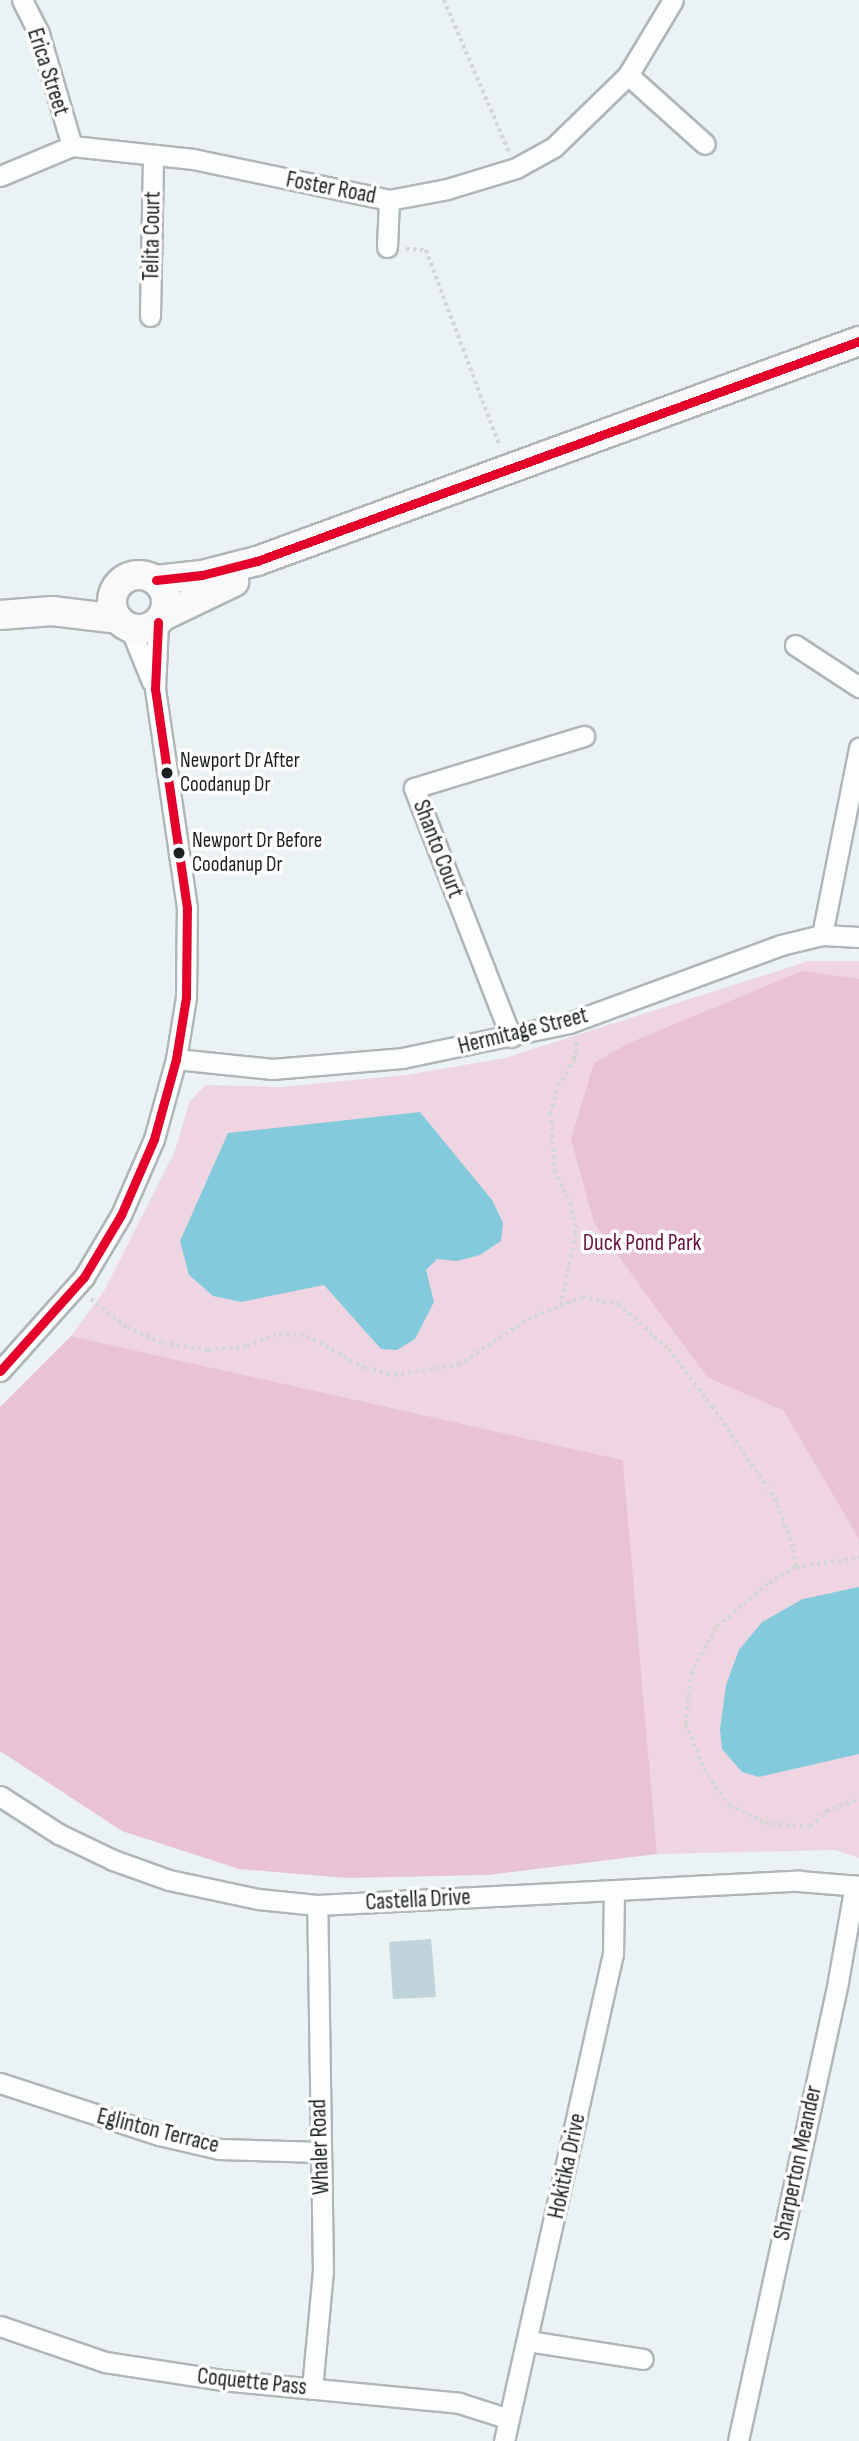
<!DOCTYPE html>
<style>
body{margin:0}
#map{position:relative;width:859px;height:2441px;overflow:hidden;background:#eaf2f4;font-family:"Sofia Sans Condensed",sans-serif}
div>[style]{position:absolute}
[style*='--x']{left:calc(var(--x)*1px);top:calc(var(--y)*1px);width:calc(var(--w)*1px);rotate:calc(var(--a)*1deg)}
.green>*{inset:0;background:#eed5e1}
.forest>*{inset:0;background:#e9c3d5}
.water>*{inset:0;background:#83cbdc}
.building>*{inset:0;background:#bed4da}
.path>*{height:3.5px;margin-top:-1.75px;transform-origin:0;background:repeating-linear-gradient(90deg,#d4d6d6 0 3.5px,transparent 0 7px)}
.roads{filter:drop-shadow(2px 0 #b0b6b8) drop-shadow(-2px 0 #b0b6b8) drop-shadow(0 2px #b0b6b8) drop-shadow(0 -2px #b0b6b8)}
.street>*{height:19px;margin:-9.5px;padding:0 9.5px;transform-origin:9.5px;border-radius:9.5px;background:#fcfdfd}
.secondary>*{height:28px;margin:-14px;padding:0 14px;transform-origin:14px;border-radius:14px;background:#f9f9fa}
.secondary>.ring{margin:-14px;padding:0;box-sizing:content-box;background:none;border:28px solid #f9f9fa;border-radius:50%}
.bus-1>*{height:9px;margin:-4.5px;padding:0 4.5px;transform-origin:4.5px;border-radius:4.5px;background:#e4002b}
.dots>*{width:19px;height:19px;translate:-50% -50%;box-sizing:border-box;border:4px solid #fefefe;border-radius:50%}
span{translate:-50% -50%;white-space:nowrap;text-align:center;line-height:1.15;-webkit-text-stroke:7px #fefefe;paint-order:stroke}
.bus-label{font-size:21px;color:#1c2122}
.left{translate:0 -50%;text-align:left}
.street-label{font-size:23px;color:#1c2122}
.park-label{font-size:23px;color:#69113f}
</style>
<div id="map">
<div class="green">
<div style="clip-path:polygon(809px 961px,859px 961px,859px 1858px,835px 1850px,657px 1854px,623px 1460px,71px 1336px,104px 1291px,175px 1151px,189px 1103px,205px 1085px,281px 1087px,406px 1075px,505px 1058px)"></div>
</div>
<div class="forest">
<div style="clip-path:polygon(802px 971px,859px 979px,859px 1539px,784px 1411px,707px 1377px,594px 1223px,571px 1139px,594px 1063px,629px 1043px)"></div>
<div style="clip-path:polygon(71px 1336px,623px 1460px,657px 1854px,488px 1875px,347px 1878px,239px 1869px,122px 1831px,0 1751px,0 1407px)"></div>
</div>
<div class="water">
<div style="clip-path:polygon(420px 1112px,492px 1200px,503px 1223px,501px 1241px,480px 1255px,457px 1261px,437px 1259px,426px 1270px,434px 1302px,415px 1339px,397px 1350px,381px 1349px,324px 1285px,241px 1302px,213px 1296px,189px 1275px,180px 1241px,228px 1133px)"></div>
<div style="clip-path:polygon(859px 1587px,859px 1754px,759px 1777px,742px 1772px,722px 1749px,720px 1729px,726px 1685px,739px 1650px,762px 1622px,803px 1599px)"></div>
</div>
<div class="building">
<div style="clip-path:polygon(431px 1939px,436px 1997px,393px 1999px,389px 1942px)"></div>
</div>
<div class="path">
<div style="--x:444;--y:0;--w:165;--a:66.8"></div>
<div style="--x:406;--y:249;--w:20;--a:3"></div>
<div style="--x:426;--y:250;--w:210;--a:69.4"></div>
<div style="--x:91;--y:1299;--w:46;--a:37.9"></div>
<div style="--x:127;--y:1327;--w:39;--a:24"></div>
<div style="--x:163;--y:1343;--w:46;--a:8.8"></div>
<div style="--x:208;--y:1350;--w:39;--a:-6"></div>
<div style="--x:247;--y:1346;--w:34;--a:-21"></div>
<div style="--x:279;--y:1334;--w:28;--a:4"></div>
<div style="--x:307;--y:1336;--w:67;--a:28.5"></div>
<div style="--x:366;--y:1368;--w:29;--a:14"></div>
<div style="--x:394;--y:1375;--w:65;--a:-8.9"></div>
<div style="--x:458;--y:1365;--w:84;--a:-33.3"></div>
<div style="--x:528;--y:1319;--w:58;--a:-22.2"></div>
<div style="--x:582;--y:1297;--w:37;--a:11"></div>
<div style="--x:618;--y:1304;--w:68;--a:41.4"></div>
<div style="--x:669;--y:1349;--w:71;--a:53"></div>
<div style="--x:712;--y:1406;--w:112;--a:55.6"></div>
<div style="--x:775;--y:1498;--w:54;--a:69.6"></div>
<div style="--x:794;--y:1549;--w:18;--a:84"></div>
<div style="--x:796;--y:1567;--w:33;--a:149"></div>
<div style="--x:768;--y:1584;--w:68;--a:139.8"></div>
<div style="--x:716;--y:1628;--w:50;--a:118.6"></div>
<div style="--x:692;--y:1672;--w:52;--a:96.6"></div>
<div style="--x:686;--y:1724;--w:48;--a:68.2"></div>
<div style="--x:704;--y:1769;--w:44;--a:55.2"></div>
<div style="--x:729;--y:1805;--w:40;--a:26.6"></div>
<div style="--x:765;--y:1823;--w:45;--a:5.1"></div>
<div style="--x:810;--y:1827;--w:23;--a:-45"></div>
<div style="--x:826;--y:1811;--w:35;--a:-20"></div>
<div style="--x:560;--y:1306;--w:74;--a:-77.5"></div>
<div style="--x:576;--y:1234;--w:29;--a:-100"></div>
<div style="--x:571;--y:1205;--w:36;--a:-117"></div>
<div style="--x:555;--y:1173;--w:59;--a:-94.8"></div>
<div style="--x:550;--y:1114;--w:29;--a:-74"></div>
<div style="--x:558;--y:1086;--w:31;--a:-58"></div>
<div style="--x:574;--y:1060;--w:21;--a:-82"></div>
<div style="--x:796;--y:1567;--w:64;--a:-8.1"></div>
</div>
<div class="roads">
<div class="street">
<div style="--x:22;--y:0;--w:38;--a:63"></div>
<div style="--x:39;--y:34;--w:117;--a:73.6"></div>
<div style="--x:628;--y:75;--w:103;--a:41.9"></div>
<div style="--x:0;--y:176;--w:78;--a:-22.6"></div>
<div style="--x:72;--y:146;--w:122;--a:6.1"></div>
<div style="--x:193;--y:159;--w:200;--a:11.8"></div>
<div style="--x:389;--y:200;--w:59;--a:-10.7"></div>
<div style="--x:447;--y:189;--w:72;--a:-16.9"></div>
<div style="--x:516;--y:168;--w:43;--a:-28.9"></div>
<div style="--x:554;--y:147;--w:103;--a:-44.2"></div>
<div style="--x:628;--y:75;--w:87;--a:-59"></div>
<div style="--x:387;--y:247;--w:47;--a:-87.6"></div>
<div style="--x:150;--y:316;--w:161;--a:-88.9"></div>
<div style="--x:130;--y:628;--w:58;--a:67.8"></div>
<div style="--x:795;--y:645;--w:77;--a:33.3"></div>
<div style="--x:822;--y:935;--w:191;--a:-78.8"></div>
<div style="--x:511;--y:1037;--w:267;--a:-111.3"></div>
<div style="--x:414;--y:788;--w:178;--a:-17"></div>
<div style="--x:176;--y:1059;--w:97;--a:5.9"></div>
<div style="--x:272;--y:1069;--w:130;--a:-4.8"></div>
<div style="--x:402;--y:1058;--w:171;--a:-11.8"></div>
<div style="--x:569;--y:1023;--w:226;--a:-20.2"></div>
<div style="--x:781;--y:945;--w:42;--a:-13.7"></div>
<div style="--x:822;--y:935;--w:37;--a:3"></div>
<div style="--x:0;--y:1371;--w:126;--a:-48.2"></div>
<div style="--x:84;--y:1277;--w:72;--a:-59.2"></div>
<div style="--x:121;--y:1215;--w:83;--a:-66.5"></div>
<div style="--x:154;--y:1139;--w:83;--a:-74.6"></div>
<div style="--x:176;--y:1059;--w:63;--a:-80.8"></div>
<div style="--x:186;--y:997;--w:89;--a:-89.4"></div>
<div style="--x:187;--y:908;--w:221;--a:-98.3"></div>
<div style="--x:155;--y:689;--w:67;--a:-87.4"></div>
<div style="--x:0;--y:1796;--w:70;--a:32.8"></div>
<div style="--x:59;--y:1834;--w:60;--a:25.7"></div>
<div style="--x:113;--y:1860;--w:59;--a:19.7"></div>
<div style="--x:169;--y:1880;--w:91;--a:12.1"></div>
<div style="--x:258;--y:1899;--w:59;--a:5.8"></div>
<div style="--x:317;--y:1905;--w:483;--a:-2.9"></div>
<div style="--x:799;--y:1881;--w:60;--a:4.8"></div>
<div style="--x:0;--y:2083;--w:167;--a:18.1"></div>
<div style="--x:159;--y:2135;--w:62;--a:13.1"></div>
<div style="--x:219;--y:2149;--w:102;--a:1.7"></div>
<div style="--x:0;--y:2326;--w:111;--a:18.9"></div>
<div style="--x:105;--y:2362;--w:118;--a:8.7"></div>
<div style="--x:222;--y:2380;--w:238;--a:5.5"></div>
<div style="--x:459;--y:2403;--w:52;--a:17.7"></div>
<div style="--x:528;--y:2341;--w:116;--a:8.9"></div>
<div style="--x:312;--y:2389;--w:119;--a:-84.7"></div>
<div style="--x:323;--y:2271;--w:366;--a:-90.9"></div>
<div style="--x:504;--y:2441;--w:499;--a:-77.4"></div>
<div style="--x:613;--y:1954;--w:64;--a:-89.1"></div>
<div style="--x:738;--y:2441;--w:471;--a:-77.7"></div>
<div style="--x:838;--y:1981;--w:97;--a:-80"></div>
</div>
<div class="secondary">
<div class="ring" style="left:112px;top:575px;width:26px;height:26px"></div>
<div style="--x:156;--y:580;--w:46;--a:-6.2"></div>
<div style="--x:202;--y:575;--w:57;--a:-14.3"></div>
<div style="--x:257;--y:561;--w:641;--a:-20.07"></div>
<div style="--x:0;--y:615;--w:52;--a:-4.4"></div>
<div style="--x:52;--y:611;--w:66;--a:6.9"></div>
<div style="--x:163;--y:616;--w:79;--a:-25.6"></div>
</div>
</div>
<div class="bus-1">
<div style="--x:156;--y:580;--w:46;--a:-6.2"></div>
<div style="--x:202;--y:575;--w:57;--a:-14.3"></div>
<div style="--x:257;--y:561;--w:641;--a:-20.07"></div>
<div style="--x:0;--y:1371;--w:126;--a:-48.2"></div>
<div style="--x:84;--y:1277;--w:72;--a:-59.2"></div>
<div style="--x:121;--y:1215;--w:83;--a:-66.5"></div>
<div style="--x:154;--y:1139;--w:83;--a:-74.6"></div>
<div style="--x:176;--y:1059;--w:63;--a:-80.8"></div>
<div style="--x:186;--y:997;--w:89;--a:-89.4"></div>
<div style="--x:187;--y:908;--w:221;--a:-98.3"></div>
<div style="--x:155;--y:689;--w:67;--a:-87.4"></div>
</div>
<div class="dots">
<div style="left:167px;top:773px;background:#1c2122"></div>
<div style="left:179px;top:853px;background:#1c2122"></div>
</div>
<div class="bus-label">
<span class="left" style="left:180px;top:773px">Newport Dr After<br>Coodanup Dr</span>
<span class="left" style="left:192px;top:853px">Newport Dr Before<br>Coodanup Dr</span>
</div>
<div class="street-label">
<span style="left:48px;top:72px;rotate:72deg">Erica Street</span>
<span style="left:331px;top:188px;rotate:11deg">Foster Road</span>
<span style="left:152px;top:236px;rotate:-89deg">Telita Court</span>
<span style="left:438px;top:849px;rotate:69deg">Shanto Court</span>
<span style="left:523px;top:1031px;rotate:-14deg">Hermitage Street</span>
<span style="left:418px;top:1900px;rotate:-3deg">Castella Drive</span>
<span style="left:158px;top:2131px;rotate:14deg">Eglinton Terrace</span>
<span style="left:320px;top:2147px;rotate:-92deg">Whaler Road</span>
<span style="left:798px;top:2163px;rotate:-78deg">Sharperton Meander</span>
<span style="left:567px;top:2166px;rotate:-78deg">Hokitika Drive</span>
<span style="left:252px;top:2382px;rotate:6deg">Coquette Pass</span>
</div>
<div class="park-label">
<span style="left:642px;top:1243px">Duck Pond Park</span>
</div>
</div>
